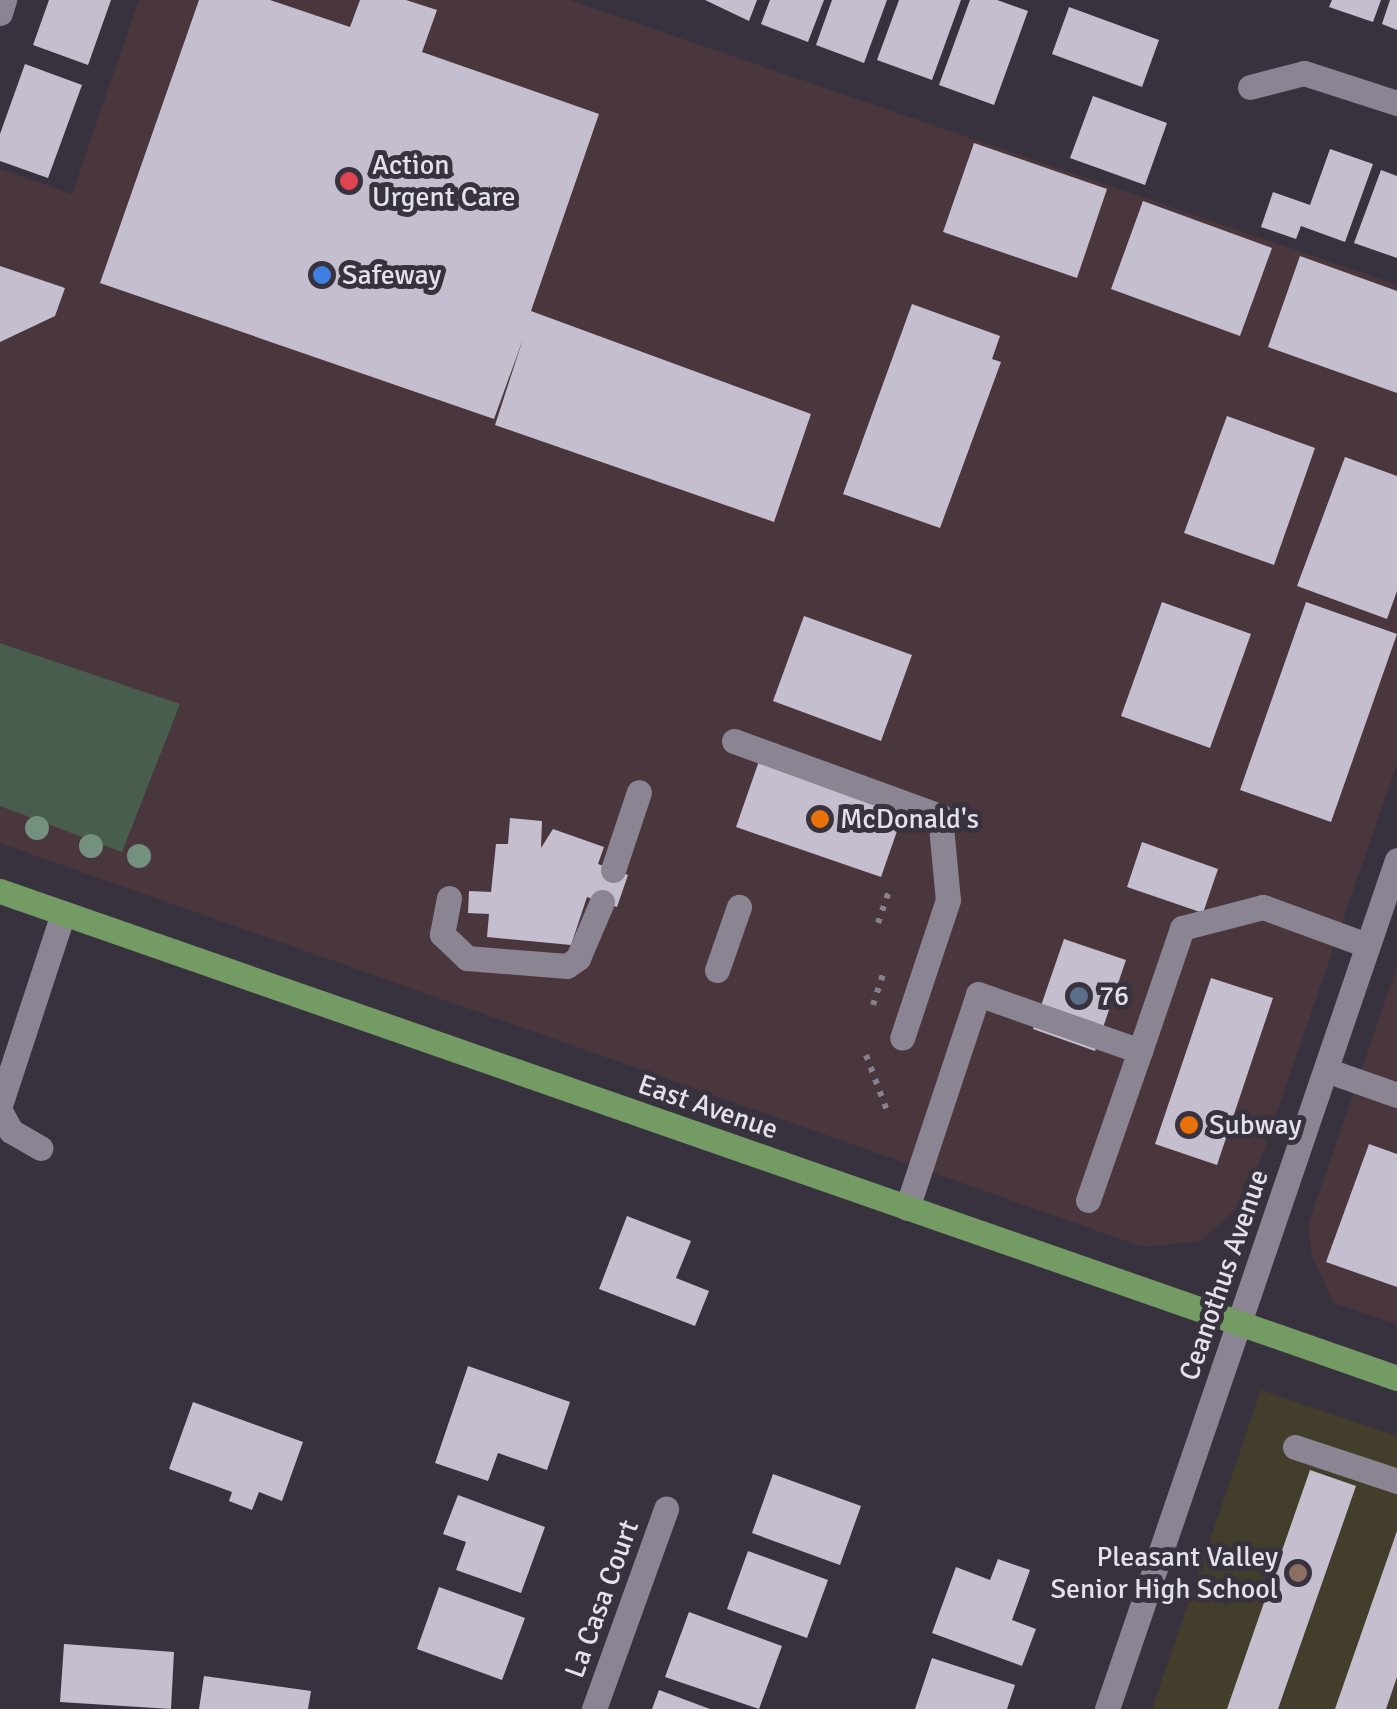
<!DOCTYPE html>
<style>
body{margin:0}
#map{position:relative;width:1397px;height:1709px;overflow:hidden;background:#38323f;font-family:Signika,sans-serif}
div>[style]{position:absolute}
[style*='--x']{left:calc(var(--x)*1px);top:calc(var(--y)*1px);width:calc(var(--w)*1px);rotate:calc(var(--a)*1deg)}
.commercial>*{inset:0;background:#4a373e}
.education>*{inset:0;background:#433d2b}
.green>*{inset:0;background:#485d4d}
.building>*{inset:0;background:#c5bece}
.path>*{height:6px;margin-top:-3px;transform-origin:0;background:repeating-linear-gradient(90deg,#86818c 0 5px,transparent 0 13px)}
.minor>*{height:25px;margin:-12.5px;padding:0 12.5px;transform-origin:12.5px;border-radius:12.5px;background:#8b8493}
.major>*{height:25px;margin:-12.5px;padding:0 12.5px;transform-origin:12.5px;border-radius:12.5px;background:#749b64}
.trees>*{width:24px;height:24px;margin:-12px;border-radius:50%;background:#74907f}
.dots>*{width:28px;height:28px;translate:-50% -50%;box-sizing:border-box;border:5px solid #38323f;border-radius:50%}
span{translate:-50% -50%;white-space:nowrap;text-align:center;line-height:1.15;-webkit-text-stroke:10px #38323f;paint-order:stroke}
.poi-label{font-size:28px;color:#e4e1e9}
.left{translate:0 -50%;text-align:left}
.right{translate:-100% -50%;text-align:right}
.street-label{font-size:28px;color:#e4e1e9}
</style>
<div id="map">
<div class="commercial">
<div style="clip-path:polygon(139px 0,569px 0,1397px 285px,1397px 763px,1247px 1199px,1201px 1241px,1143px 1247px,0 843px,0 169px,72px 194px)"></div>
<div style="clip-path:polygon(1397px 967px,1397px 1324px,1334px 1303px,1312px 1256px,1308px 1225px)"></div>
</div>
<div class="education">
<div style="clip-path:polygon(1261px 1390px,1397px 1436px,1397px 1709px,1152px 1709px)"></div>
</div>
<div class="green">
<div style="clip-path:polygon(0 643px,180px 704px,122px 852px,0 806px)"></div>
</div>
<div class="building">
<div style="clip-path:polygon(49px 0,111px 0,88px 65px,33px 45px)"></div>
<div style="clip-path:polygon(199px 0,270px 0,350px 27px,360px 0,406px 0,437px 10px,422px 52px,599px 114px,531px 311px,811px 414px,774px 522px,495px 425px,523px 339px,494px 419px,100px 283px)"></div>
<div style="clip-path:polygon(705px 0,757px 0,749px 21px)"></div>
<div style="clip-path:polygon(770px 0,824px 0,808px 42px,761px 24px)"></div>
<div style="clip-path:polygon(832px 0,887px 0,864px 63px,816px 45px)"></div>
<div style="clip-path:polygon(899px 0,961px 0,932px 80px,877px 60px)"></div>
<div style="clip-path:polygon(970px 0,997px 0,1028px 11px,994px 105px,939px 85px)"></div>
<div style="clip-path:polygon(1332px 0,1381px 0,1373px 22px,1329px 7px)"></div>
<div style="clip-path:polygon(1390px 0,1397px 0,1397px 30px,1382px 24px)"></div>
<div style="clip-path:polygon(1069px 7px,1159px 40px,1142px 87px,1052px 54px)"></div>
<div style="clip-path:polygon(25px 64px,82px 85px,48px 178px,0 161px,0 134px)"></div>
<div style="clip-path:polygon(1093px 96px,1167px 123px,1145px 185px,1070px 158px)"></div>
<div style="clip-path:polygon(974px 143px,1107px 189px,1077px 278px,943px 232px)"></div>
<div style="clip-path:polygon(1330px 149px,1373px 164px,1345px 242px,1301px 226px,1296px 239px,1261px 227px,1273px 192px,1310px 205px)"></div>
<div style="clip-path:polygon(1381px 170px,1397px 176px,1397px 258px,1354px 243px)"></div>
<div style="clip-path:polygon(1143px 201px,1272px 248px,1240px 336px,1111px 289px)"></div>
<div style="clip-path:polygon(1300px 256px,1397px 291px,1397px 393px,1268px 347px)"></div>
<div style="clip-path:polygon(0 266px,65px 288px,55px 316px,0 342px)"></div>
<div style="clip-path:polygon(912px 304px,1000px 336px,992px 359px,1001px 362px,940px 528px,843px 494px)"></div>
<div style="clip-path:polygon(1227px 416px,1315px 448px,1274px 565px,1184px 533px)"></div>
<div style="clip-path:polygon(1345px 457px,1397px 476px,1397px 591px,1387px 619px,1297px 586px)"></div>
<div style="clip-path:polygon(1162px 602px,1251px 634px,1210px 748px,1121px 716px)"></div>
<div style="clip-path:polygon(1306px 602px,1397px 634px,1331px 822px,1240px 790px)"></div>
<div style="clip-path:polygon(804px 616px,912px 655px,881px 741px,773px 701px)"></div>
<div style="clip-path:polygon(759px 761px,904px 811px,881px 877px,736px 827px)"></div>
<div style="clip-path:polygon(510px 818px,542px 821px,541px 848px,553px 829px,604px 847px,598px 864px,628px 875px,617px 907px,587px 897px,571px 945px,487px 937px,489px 914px,468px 913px,469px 891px,491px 892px,496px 844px,508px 844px)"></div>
<div style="clip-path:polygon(1142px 842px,1218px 869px,1203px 913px,1127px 887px)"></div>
<div style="clip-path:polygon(1064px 939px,1126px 960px,1095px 1051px,1033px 1029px)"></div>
<div style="clip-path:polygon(1211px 978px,1273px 998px,1217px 1165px,1155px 1144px)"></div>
<div style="clip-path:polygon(1369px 1144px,1397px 1154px,1397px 1287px,1326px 1262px)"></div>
<div style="clip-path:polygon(627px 1216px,691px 1241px,676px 1278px,709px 1291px,695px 1326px,599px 1289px)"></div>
<div style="clip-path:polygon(468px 1366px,570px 1402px,547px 1470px,498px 1453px,488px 1481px,435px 1463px)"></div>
<div style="clip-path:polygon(193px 1402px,303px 1442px,282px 1501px,259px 1492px,252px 1510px,229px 1501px,232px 1492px,169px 1469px)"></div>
<div style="clip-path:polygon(1310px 1470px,1356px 1486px,1278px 1709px,1227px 1709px)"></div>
<div style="clip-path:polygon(773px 1474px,861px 1506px,840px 1565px,752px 1533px)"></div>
<div style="clip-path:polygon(458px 1495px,545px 1527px,521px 1593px,456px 1570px,466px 1542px,443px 1534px)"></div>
<div style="clip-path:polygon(1397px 1531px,1397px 1677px,1386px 1709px,1335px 1709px)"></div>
<div style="clip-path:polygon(748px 1551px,828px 1580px,807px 1638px,727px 1609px)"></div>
<div style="clip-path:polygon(998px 1559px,1030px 1570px,1012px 1620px,1036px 1629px,1022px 1666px,932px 1633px,956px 1567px,990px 1580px)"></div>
<div style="clip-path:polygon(439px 1587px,525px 1618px,502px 1680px,417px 1649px)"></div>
<div style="clip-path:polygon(689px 1612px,782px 1646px,759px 1709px,665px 1677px)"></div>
<div style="clip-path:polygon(64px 1644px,174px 1652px,171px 1709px,60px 1702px)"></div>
<div style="clip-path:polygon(932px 1658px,1015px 1685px,1007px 1709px,915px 1709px)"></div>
<div style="clip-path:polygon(204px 1676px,311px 1691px,308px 1709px,199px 1709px)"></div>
<div style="clip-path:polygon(659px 1690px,710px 1709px,652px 1709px)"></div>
</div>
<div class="path">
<div style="--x:878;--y:923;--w:34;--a:-71"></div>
<div style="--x:873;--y:1005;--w:35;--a:-72"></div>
<div style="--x:866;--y:1055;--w:65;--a:69.3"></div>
</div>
<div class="minor">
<div style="--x:0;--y:13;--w:14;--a:-73"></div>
<div style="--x:1250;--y:87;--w:56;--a:-14.5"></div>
<div style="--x:1304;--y:73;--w:98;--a:17.9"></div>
<div style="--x:734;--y:741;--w:219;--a:20"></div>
<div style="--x:940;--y:816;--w:84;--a:84.6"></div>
<div style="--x:948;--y:900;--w:145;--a:108.4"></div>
<div style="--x:613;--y:870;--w:82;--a:-71.6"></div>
<div style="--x:449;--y:898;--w:37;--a:101"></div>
<div style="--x:442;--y:934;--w:35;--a:44"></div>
<div style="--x:467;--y:958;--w:100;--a:4.6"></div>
<div style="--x:567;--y:966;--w:14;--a:-36"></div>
<div style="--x:578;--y:958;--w:61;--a:-66.8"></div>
<div style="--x:717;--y:970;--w:67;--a:-70.8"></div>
<div style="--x:1326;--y:1070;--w:75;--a:19.4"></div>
<div style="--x:0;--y:1105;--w:202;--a:-71.8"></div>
<div style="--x:0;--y:1111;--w:23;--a:61"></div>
<div style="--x:11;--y:1131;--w:34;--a:30"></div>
<div style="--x:1088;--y:1200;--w:158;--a:-70.8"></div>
<div style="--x:907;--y:1208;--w:225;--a:-71.6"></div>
<div style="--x:978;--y:994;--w:172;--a:19.4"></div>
<div style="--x:1140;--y:1051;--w:130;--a:-71.1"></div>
<div style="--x:1182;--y:928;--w:84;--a:-14.5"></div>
<div style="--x:1263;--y:907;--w:111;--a:20.1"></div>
<div style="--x:1295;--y:1447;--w:108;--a:18.4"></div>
<div style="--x:594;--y:1709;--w:213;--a:-70.2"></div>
<div style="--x:1107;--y:1709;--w:897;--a:-71.14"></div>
</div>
<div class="major">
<div style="--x:0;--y:891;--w:1479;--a:19.22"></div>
</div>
<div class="trees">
<div style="left:37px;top:828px"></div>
<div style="left:91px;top:846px"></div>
<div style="left:139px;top:856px"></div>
</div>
<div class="dots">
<div style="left:349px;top:181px;background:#e0444e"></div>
<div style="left:322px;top:275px;background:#3f7fe0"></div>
<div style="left:820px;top:819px;background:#e8710a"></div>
<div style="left:1079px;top:996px;background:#5c6f8a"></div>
<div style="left:1189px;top:1125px;background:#e8710a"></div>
<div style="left:1298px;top:1573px;background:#8d6e63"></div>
</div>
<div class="poi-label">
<span class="left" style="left:372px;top:181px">Action<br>Urgent Care</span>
<span class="left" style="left:342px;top:275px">Safeway</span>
<span class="left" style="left:840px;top:819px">McDonald's</span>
<span class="left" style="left:1099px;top:996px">76</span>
<span class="left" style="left:1209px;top:1125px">Subway</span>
<span class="right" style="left:1278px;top:1573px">Pleasant Valley<br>Senior High School</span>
</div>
<div class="street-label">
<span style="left:708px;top:1107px;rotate:19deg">East Avenue</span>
<span style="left:1224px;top:1275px;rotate:-71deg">Ceanothus Avenue</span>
<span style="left:602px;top:1599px;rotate:-70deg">La Casa Court</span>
</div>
</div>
